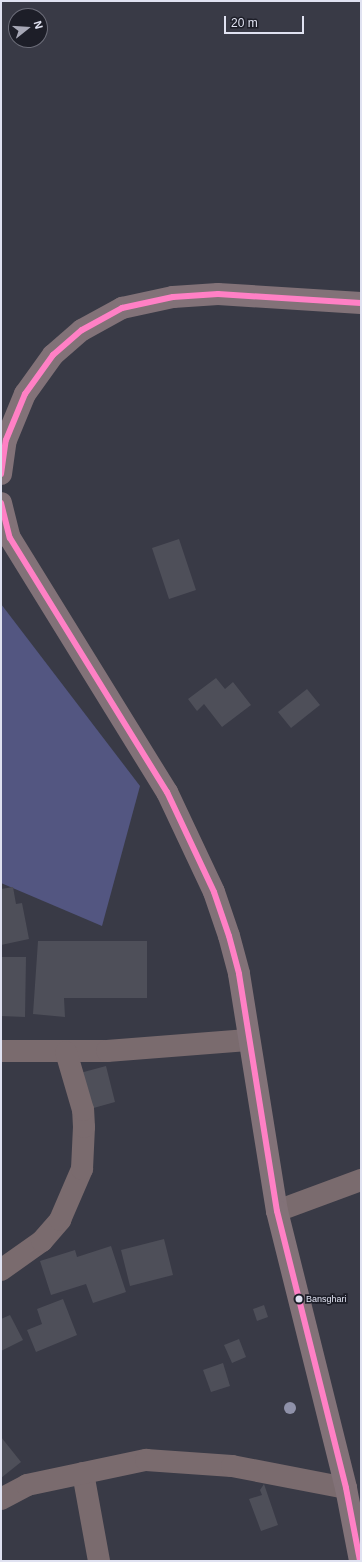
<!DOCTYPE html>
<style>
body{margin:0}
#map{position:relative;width:362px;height:1562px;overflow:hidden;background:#393a46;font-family:Arial,sans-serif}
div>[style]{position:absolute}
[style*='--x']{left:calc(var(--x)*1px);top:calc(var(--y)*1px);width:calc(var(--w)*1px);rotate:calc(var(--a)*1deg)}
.green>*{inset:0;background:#535681}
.building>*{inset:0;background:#4e4f59}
.minor>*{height:22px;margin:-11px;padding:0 11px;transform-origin:11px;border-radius:11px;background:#7a6b6e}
.trunk>*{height:22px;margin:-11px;padding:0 11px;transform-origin:11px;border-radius:11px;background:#827278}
.bus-1>*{height:6px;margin:-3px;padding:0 3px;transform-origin:3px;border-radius:3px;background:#ff80c5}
.trees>*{width:12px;height:12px;margin:-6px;border-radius:50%;background:#8f91a9}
.dots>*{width:11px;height:11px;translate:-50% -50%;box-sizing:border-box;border:2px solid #1d1e28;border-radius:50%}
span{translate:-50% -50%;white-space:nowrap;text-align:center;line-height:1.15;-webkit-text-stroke:3.5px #1d1e28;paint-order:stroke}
.bus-label{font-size:9px;color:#e0e2f1}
.left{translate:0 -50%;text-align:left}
.frame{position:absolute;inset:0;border:2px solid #e0e2f1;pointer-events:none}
.north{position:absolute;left:8px;top:8px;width:40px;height:40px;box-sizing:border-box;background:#1d1e28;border:1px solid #6b6c78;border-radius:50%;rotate:73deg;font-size:11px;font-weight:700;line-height:16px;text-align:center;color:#e0e2f1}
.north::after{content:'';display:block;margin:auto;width:14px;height:18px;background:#a6a7b5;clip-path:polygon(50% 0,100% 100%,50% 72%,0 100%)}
.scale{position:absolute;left:224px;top:16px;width:80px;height:18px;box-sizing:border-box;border:2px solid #e0e2f1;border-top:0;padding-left:5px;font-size:12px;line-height:14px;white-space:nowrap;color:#e0e2f1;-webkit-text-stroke:3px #1d1e28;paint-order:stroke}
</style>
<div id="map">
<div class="green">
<div style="clip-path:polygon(1px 604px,140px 786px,102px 926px,1px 883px)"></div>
</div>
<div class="building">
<div style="clip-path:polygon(179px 539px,196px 590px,169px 599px,152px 548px)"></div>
<div style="clip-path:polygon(216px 678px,225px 689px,233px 682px,251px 705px,222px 727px,204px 704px,197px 711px,188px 699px)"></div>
<div style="clip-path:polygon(307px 689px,320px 705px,291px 728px,278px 712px)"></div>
<div style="clip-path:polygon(13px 887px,16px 904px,22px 903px,29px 939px,1px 945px,1px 889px)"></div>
<div style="clip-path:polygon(38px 941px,147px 941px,147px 998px,64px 998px,65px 1017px,33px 1014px)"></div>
<div style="clip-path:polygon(1px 957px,26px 957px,25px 1017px,1px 1016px)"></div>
<div style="clip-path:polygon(106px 1066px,115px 1102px,90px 1109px,80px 1073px)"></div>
<div style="clip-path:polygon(164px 1239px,173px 1275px,130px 1286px,121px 1250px)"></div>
<div style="clip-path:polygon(111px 1246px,126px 1292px,93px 1303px,86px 1284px,51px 1295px,40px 1261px,75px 1250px,77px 1257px)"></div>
<div style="clip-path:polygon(63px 1299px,77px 1335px,36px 1352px,27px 1330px,42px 1324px,37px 1309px)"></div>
<div style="clip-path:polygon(264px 1305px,268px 1317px,257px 1321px,253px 1309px)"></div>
<div style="clip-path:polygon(10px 1315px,23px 1340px,1px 1351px,1px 1319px)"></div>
<div style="clip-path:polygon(239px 1339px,246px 1357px,232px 1363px,224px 1345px)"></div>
<div style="clip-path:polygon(223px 1363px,230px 1386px,211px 1392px,203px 1370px)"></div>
<div style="clip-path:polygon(1px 1437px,21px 1462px,1px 1478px)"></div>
<div style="clip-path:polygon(264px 1484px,278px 1525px,261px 1531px,249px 1499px,262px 1495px,260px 1490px)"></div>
</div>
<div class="minor">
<div style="--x:1;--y:1051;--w:106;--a:0"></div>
<div style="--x:107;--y:1051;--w:141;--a:-4.5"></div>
<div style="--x:277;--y:1211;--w:90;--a:-20.3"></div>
<div style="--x:1;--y:1270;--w:50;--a:-35.3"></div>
<div style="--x:42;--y:1241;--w:28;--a:-49"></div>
<div style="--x:60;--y:1220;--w:56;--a:-66.7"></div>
<div style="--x:82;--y:1169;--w:42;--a:-87.3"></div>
<div style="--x:84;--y:1127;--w:17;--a:-93"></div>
<div style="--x:83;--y:1110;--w:60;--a:-106.3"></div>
<div style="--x:83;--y:1473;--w:89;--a:79.7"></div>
<div style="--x:1;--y:1499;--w:30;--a:-28"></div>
<div style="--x:27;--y:1485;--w:122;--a:-11.9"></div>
<div style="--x:146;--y:1460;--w:86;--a:4"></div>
<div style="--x:232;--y:1466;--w:116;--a:10.9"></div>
</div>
<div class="trunk">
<div style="--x:1;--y:474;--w:34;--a:-82"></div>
<div style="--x:6;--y:440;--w:50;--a:-67.6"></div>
<div style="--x:25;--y:394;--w:48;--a:-54.3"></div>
<div style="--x:53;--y:355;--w:38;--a:-41"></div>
<div style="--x:82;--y:330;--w:46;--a:-28.8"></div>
<div style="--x:122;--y:308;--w:52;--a:-12.2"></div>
<div style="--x:173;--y:297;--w:45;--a:-3.8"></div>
<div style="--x:218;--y:294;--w:143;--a:3.6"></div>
<div style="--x:1;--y:503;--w:36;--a:76"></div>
<div style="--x:10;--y:538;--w:299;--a:58.3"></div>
<div style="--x:167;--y:792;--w:110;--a:64.8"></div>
<div style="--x:214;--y:892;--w:46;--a:71.2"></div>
<div style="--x:229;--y:936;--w:39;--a:75"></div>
<div style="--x:239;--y:974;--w:240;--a:80.9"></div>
<div style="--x:277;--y:1211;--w:285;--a:76"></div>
<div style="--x:346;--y:1488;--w:74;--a:79.1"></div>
</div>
<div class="bus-1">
<div style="--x:1;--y:474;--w:34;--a:-82"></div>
<div style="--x:6;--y:440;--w:50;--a:-67.6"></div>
<div style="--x:25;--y:394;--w:48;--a:-54.3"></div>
<div style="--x:53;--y:355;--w:38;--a:-41"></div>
<div style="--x:82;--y:330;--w:46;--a:-28.8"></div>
<div style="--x:122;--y:308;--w:52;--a:-12.2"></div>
<div style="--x:173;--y:297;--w:45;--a:-3.8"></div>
<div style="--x:218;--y:294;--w:143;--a:3.6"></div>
<div style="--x:1;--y:503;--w:36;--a:76"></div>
<div style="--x:10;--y:538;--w:299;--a:58.3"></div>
<div style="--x:167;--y:792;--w:110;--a:64.8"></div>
<div style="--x:214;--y:892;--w:46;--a:71.2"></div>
<div style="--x:229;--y:936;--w:39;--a:75"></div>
<div style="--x:239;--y:974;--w:240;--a:80.9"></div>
<div style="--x:277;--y:1211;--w:285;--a:76"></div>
<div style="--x:346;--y:1488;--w:74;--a:79.1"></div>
</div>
<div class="trees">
<div style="left:290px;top:1408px"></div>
</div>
<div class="dots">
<div style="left:299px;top:1299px;background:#e0e2f1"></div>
</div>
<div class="bus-label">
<span class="left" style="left:306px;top:1299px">Bansghari</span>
</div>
<div class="frame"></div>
<div class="north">N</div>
<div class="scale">20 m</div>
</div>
